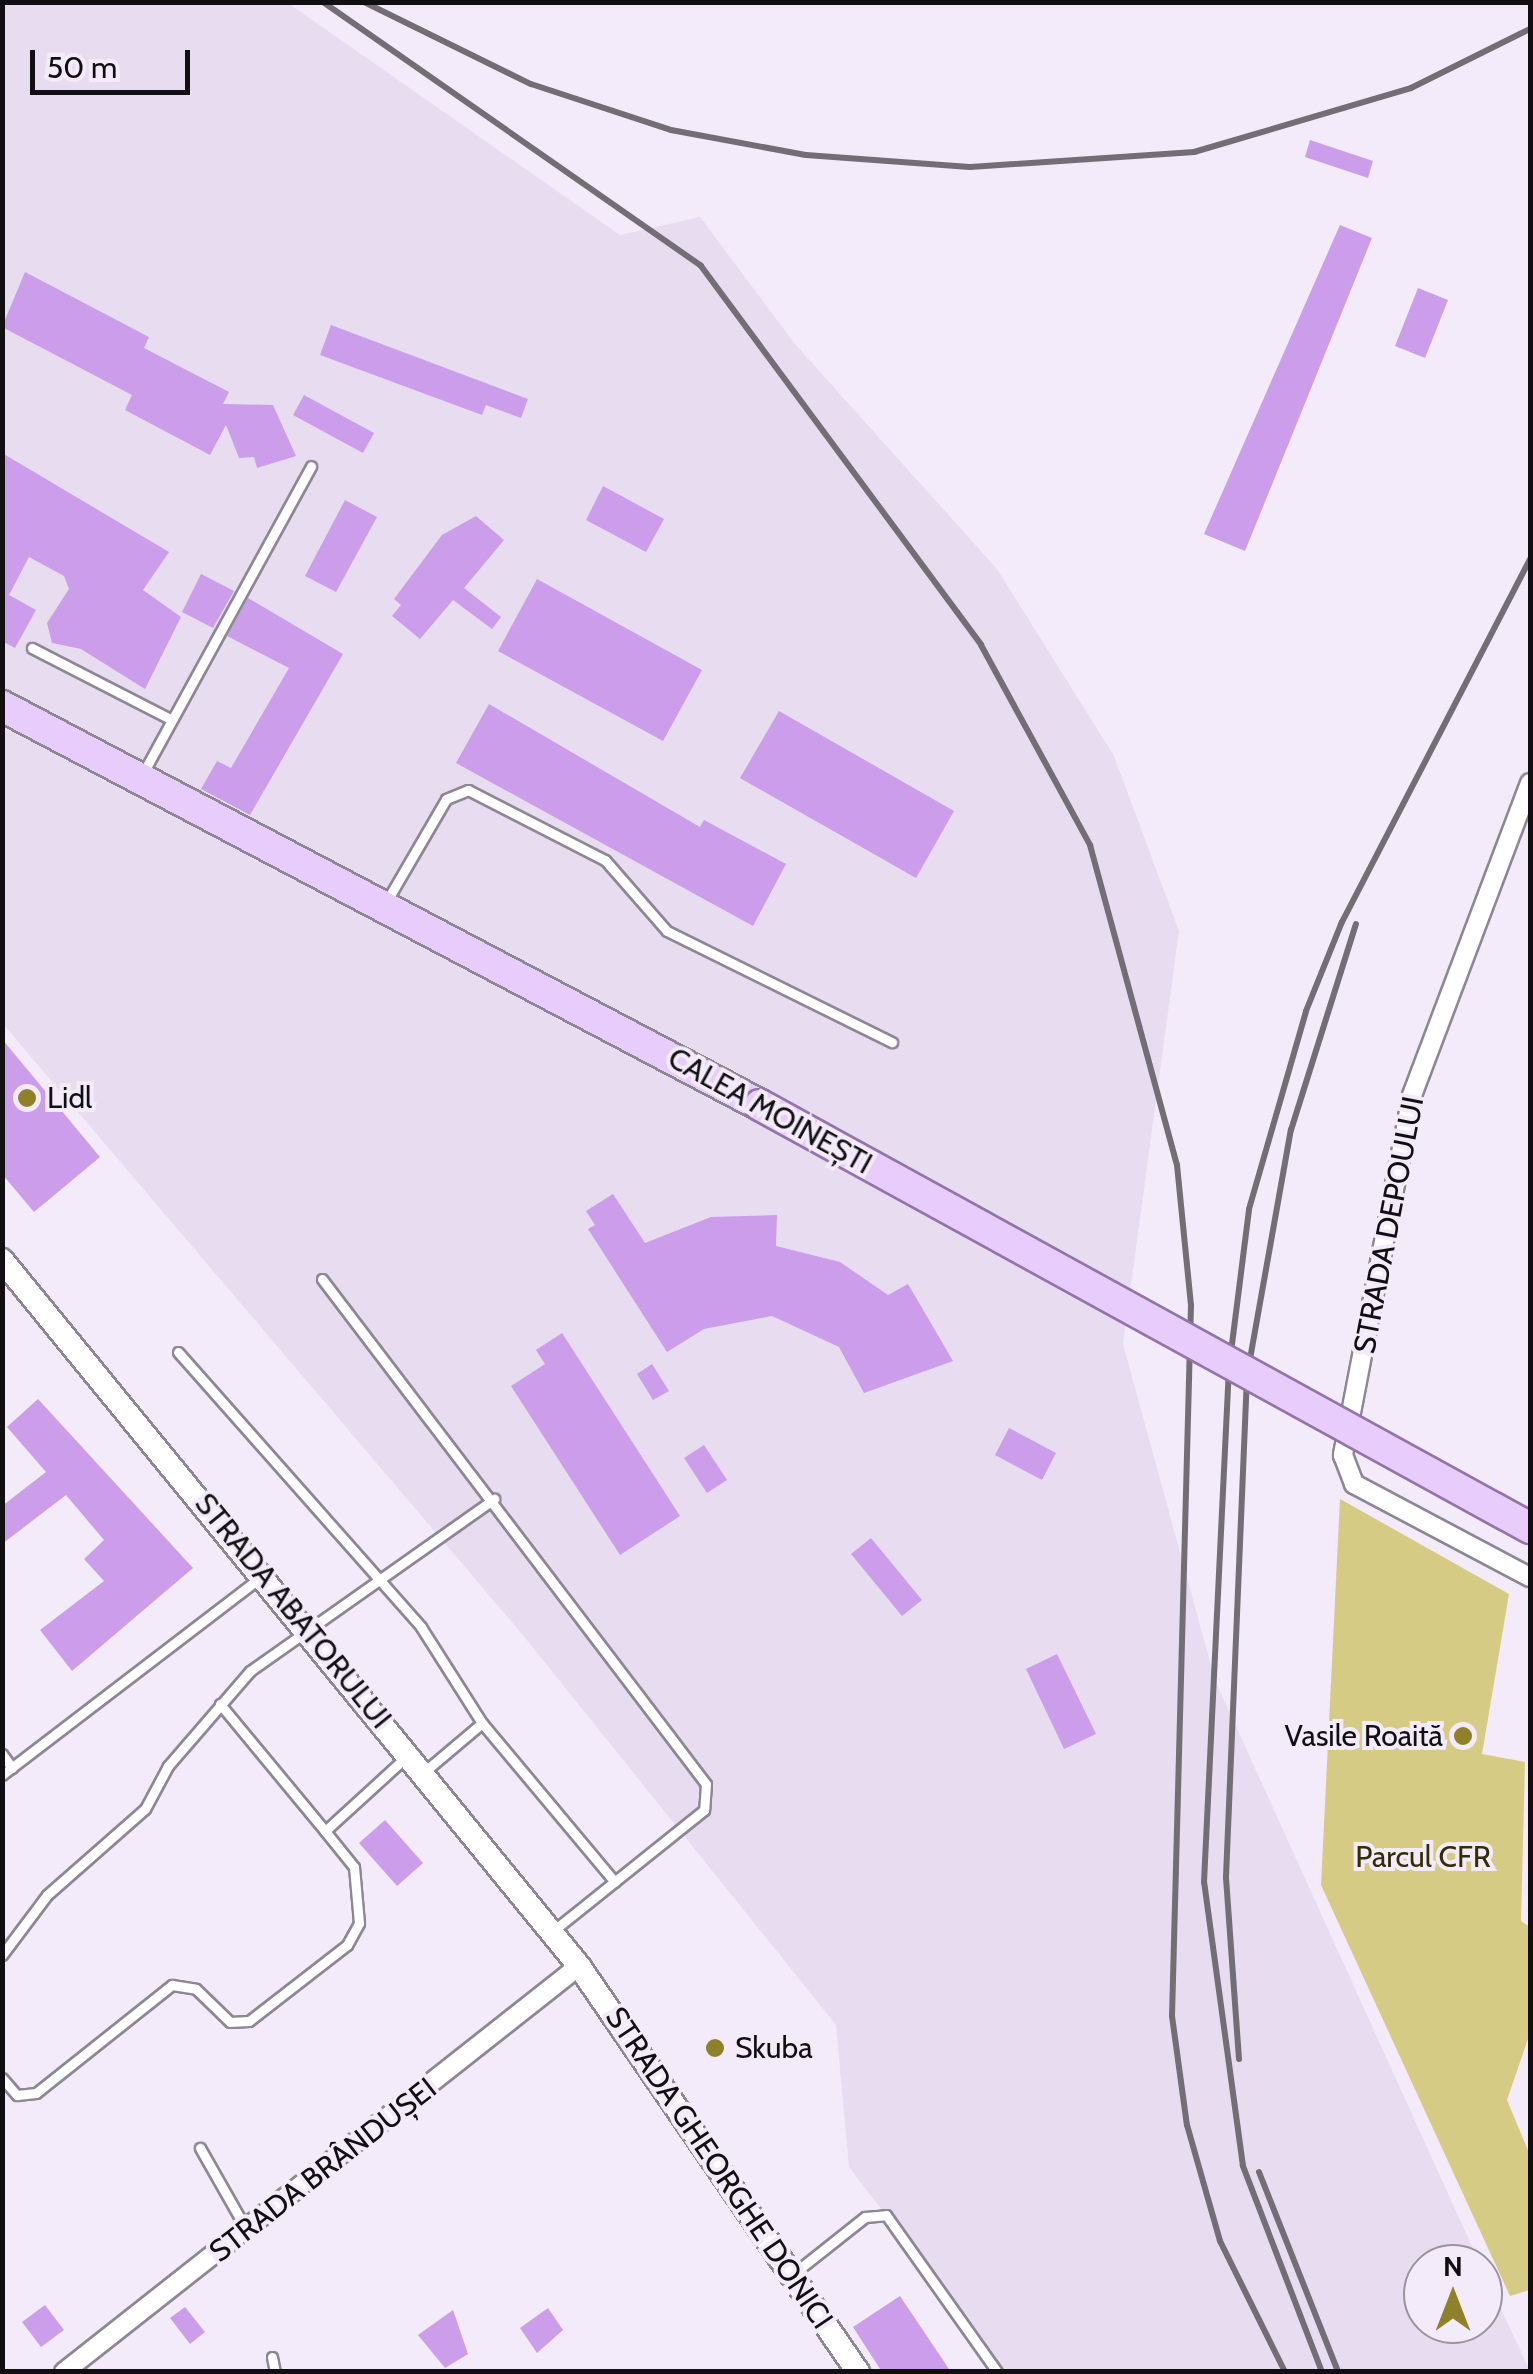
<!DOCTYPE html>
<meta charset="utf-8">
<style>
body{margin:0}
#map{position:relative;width:1533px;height:2374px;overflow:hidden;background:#f3ebf9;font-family:Cabin,sans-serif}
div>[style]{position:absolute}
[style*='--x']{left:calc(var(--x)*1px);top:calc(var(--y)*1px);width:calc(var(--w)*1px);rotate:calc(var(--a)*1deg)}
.built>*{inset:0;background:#e8dcf1}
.green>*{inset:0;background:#d6cb84}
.building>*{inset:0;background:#cb9dea}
.roads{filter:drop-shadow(2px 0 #8e8793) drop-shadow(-2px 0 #8e8793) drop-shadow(0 2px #8e8793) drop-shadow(0 -2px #8e8793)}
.service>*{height:9px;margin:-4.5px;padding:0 4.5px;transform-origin:4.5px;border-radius:4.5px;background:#fff}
.minor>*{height:18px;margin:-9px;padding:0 9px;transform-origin:9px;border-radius:9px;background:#fff}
.tertiary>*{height:22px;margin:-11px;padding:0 11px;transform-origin:11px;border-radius:11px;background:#fff}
.primary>*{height:30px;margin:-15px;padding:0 15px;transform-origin:15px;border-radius:15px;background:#e8cdfc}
.rail>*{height:6px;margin:-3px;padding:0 3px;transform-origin:3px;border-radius:3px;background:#736e76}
.bridges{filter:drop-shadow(2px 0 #9374a9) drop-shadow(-2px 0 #9374a9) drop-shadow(0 2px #9374a9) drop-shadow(0 -2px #9374a9)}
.primary-bridge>*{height:30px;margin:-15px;padding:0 15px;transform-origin:15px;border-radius:15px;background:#e8cdfc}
.dots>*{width:28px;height:28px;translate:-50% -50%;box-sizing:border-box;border:5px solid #f3ebf9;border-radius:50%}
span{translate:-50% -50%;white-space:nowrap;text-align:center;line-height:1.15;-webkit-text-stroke:8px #f3ebf9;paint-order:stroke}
.poi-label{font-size:30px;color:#120f13}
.left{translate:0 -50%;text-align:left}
.right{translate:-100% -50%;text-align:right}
.street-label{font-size:30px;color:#120f13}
.park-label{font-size:30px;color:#332d03}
.frame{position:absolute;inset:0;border:5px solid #120f13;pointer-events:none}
.north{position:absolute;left:1403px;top:2244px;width:100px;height:100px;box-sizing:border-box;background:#f3ebf9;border:2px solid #99939d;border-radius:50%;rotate:0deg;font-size:28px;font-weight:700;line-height:40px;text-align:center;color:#120f13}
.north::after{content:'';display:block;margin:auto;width:35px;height:45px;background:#8e8129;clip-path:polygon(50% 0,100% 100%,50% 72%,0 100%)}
.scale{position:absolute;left:30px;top:50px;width:160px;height:45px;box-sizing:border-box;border:5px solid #120f13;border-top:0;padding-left:12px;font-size:30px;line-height:35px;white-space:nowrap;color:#120f13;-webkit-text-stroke:8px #f3ebf9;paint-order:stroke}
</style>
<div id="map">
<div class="built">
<div style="clip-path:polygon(2px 3px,288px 3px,620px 235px,700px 217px,795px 344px,997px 569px,1114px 756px,1179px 931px,1123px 1344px,1215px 1680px,1480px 2264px,1423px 2264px,1423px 2324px,1483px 2324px,1483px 2271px,1530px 2371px,1005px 2371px,849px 2167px,836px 2025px,522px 1634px,3px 1024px)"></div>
</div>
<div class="green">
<div style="clip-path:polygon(1340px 1499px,1509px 1594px,1482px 1754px,1525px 1762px,1521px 1921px,1530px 1927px,1530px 2033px,1507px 2100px,1530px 2155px,1530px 2290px,1510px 2296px,1321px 1885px)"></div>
</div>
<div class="building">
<div style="clip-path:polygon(1310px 140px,1373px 161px,1368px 178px,1305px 157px)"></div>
<div style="clip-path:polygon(1340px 225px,1372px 238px,1245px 551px,1204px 534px)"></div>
<div style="clip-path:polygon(25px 272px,149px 337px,144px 348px,229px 392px,223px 404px,273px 405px,296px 456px,257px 468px,254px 457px,239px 458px,226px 425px,210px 455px,125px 410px,132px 395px,2px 327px)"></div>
<div style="clip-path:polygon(1418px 288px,1448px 300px,1425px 358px,1395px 346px)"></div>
<div style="clip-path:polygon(331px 325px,528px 399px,521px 418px,486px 405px,482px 415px,320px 355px)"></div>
<div style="clip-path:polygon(304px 395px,374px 433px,363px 453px,293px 415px)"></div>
<div style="clip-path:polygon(2px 453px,169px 552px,143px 590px,181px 617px,145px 689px,81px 649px,52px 643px,47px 623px,69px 589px,64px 576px,29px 557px,9px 595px,36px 610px,15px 648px,2px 641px)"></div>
<div style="clip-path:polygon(603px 486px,664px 519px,646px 552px,586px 520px)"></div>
<div style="clip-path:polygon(345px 500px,377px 517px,336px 592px,305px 576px)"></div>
<div style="clip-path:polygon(476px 516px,504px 540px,464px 588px,501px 617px,492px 629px,453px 600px,420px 639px,392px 616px,401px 605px,394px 599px,442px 535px)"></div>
<div style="clip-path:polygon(201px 574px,234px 591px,213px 628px,182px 612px)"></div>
<div style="clip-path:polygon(537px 579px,702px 670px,663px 741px,498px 651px)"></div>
<div style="clip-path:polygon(248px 598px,343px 654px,250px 815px,201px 789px,217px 761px,231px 768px,289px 668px,227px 636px)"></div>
<div style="clip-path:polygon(489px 704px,700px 827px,704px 820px,786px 864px,753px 926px,456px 763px)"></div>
<div style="clip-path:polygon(779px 711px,954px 811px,916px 878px,740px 778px)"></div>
<div style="clip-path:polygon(2px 1039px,100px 1157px,34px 1212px,2px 1174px)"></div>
<div style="clip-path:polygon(613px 1194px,645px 1243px,711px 1217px,777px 1215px,776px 1246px,840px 1262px,888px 1295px,908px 1284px,953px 1361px,864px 1393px,839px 1347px,772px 1316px,704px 1329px,667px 1352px,588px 1229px,595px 1225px,586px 1211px)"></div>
<div style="clip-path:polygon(562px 1333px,680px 1516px,620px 1555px,511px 1386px,545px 1364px,536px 1350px)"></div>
<div style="clip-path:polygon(652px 1364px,669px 1391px,653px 1400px,637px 1374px)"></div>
<div style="clip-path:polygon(38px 1399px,193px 1568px,72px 1671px,40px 1630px,104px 1581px,84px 1559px,104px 1540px,66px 1495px,2px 1544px,2px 1506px,46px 1472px,7px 1427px)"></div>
<div style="clip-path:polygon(1009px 1428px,1056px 1453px,1042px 1480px,995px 1455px)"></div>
<div style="clip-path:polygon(704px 1445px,727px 1480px,707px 1493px,684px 1458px)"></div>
<div style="clip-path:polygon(871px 1538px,922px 1600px,902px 1616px,851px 1554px)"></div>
<div style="clip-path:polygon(1057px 1654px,1096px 1734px,1064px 1749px,1026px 1669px)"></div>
<div style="clip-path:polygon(385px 1820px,423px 1863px,397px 1886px,359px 1843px)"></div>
<div style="clip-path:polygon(900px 2296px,951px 2372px,882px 2372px,853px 2327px)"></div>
<div style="clip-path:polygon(45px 2305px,64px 2330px,41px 2347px,22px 2322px)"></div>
<div style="clip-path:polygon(185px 2307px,205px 2332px,190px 2344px,170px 2318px)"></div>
<div style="clip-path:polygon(548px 2308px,563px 2330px,537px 2353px,520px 2328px)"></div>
<div style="clip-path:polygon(453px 2310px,468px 2354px,445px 2368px,418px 2335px)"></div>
</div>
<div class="roads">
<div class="service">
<div style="--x:32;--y:648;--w:157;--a:27.2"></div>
<div style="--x:142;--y:775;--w:352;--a:-61.3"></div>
<div style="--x:385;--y:904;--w:121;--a:-59.8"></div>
<div style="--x:446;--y:799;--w:24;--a:-22"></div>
<div style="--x:468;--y:790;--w:154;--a:27.1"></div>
<div style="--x:605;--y:860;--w:94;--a:48.9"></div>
<div style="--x:667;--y:931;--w:251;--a:26.3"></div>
<div style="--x:322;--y:1279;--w:634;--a:52.75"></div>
<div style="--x:706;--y:1784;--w:26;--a:94"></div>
<div style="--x:704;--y:1810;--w:192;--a:141.3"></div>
<div style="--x:178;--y:1352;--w:367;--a:48.5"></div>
<div style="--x:421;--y:1627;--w:114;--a:57.6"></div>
<div style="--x:482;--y:1723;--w:207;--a:50.1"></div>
<div style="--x:220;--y:1704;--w:165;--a:50.4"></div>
<div style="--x:325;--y:1831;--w:111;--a:-42.4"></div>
<div style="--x:2;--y:1754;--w:17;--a:54"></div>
<div style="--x:424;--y:1772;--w:76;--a:-40.2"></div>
<div style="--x:2;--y:1775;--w:322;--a:-37.4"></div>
<div style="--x:2;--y:1955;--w:75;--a:-53.1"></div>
<div style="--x:47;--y:1895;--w:130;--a:-41.3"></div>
<div style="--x:145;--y:1809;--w:49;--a:-61.9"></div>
<div style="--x:168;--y:1766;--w:125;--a:-49.2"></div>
<div style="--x:250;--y:1671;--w:299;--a:-35.2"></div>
<div style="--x:2;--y:2078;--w:23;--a:49"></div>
<div style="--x:17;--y:2095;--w:19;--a:-6"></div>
<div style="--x:36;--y:2093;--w:174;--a:-38.5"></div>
<div style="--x:172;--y:1985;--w:24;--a:9"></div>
<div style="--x:196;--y:1989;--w:47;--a:44.1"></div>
<div style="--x:230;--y:2022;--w:19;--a:-3"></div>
<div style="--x:249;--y:2021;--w:124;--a:-37.8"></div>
<div style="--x:347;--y:1945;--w:25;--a:-61"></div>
<div style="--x:359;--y:1923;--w:56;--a:-95.1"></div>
<div style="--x:354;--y:1867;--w:46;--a:-128.9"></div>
<div style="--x:200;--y:2148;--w:93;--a:60.4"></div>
<div style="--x:793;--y:2274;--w:92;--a:-38.4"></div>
<div style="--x:865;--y:2217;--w:21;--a:-5"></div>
<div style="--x:886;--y:2215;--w:192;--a:54.7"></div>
<div style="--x:272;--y:2357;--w:15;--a:79"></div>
</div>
<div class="minor">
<div style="--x:1530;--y:783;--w:335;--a:110.7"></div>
<div style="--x:1412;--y:1096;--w:366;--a:100.9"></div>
<div style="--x:1343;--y:1455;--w:31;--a:69"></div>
<div style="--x:1354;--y:1484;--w:199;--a:27.9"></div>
<div style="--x:64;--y:2372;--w:656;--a:-38.25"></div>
</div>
<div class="tertiary">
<div style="--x:2;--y:1260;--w:912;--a:50.74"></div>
<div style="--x:579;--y:1966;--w:493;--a:55.5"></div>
</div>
<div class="primary">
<div style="--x:2;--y:706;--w:857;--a:27.76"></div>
</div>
</div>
<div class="rail">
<div style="--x:323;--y:2;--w:461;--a:34.9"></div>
<div style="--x:701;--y:266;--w:471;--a:53.5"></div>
<div style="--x:981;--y:645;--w:228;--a:61.4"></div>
<div style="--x:1090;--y:845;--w:332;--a:74.8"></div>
<div style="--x:1177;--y:1165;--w:141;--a:84.3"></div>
<div style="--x:1191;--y:1305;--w:711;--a:91.53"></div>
<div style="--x:1172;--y:2016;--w:110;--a:82.2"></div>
<div style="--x:1187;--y:2125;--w:121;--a:74.1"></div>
<div style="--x:1220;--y:2241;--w:146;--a:63.6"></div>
<div style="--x:364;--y:2;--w:186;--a:26.2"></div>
<div style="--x:531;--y:84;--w:147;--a:18.2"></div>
<div style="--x:671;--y:130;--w:137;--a:10.5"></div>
<div style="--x:806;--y:155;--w:164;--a:4.2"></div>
<div style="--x:970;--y:167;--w:225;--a:-3.8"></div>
<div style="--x:1194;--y:152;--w:226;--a:-16.4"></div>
<div style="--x:1411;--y:88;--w:133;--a:-26.4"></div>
<div style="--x:1239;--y:2059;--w:182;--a:-94.1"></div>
<div style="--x:1226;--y:1877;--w:501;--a:-87.6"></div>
<div style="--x:1247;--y:1376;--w:250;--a:-79.9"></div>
<div style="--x:1291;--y:1130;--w:216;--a:-72.5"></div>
<div style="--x:1259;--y:2172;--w:215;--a:68.4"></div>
<div style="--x:1322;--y:2372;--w:221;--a:-111"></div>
<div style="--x:1243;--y:2166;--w:287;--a:-97.8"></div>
<div style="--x:1204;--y:1882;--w:515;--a:-87.22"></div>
<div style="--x:1229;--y:1368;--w:160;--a:-82.8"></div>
<div style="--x:1249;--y:1209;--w:206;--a:-73.9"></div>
<div style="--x:1306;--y:1011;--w:96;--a:-68"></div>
<div style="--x:1342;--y:922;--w:409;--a:-62.6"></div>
</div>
<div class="bridges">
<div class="primary-bridge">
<div style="--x:760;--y:1105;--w:879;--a:28.78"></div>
</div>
</div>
<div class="dots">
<div style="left:27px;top:1098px;background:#8e8129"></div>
<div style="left:1463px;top:1736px;background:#8e8129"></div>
<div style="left:715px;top:2048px;background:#8e8129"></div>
</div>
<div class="poi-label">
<span class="left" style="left:47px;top:1098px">Lidl</span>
<span class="right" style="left:1443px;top:1736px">Vasile Roaită</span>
<span class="left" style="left:735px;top:2048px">Skuba</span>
</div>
<div class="street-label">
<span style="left:770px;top:1111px;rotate:29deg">CALEA MOINEȘTI</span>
<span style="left:1389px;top:1225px;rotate:-79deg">STRADA DEPOULUI</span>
<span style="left:293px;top:1611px;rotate:51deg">STRADA ABATORULUI</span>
<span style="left:719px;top:2168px;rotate:56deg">STRADA GHEORGHE DONICI</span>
<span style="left:323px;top:2170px;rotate:-38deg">STRADA BRÂNDUȘEI</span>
</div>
<div class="park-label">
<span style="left:1423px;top:1857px">Parcul CFR</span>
</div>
<div class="frame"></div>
<div class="north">N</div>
<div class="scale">50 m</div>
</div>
